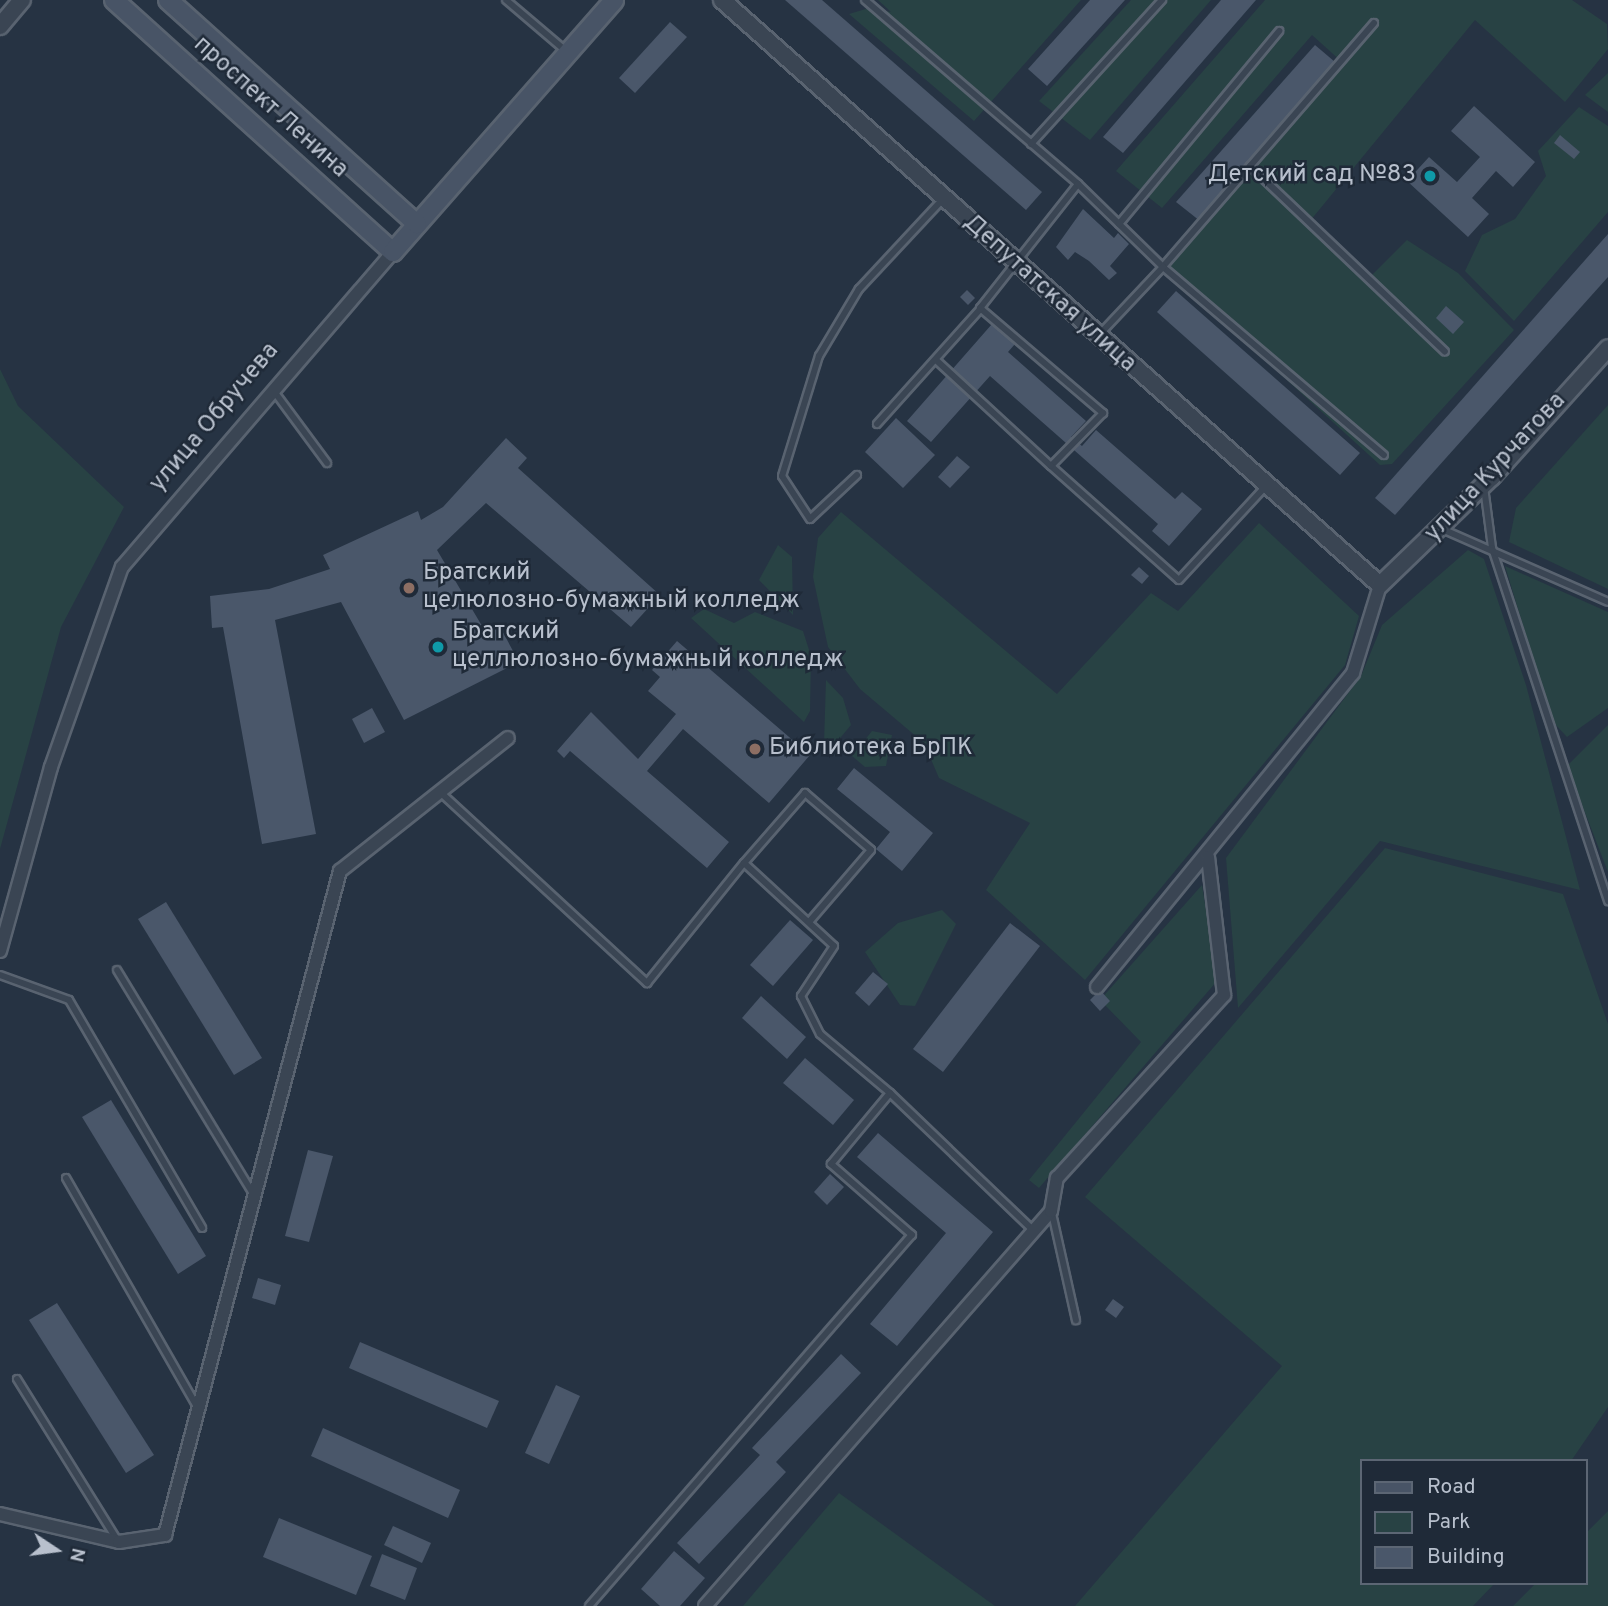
<!DOCTYPE html>
<meta charset="utf-8">
<style>
body{margin:0}
#map{position:relative;width:1608px;height:1606px;overflow:hidden;background:#263343;font-family:Overpass,sans-serif}
div>[style]{position:absolute}
[style*='--x']{left:calc(var(--x)*1px);top:calc(var(--y)*1px);width:calc(var(--w)*1px);rotate:calc(var(--a)*1deg)}
.green>*{inset:0;background:#284244}
.building>*{inset:0;background:#4a576a}
.roads{filter:drop-shadow(2px 0 #596370) drop-shadow(-2px 0 #596370) drop-shadow(0 2px #596370) drop-shadow(0 -2px #596370)}
.service>*{height:6px;margin:-3px;padding:0 3px;transform-origin:3px;border-radius:3px;background:#3a4553}
.minor>*{height:12px;margin:-6px;padding:0 6px;transform-origin:6px;border-radius:6px;background:#3a4553}
.tertiary>*{height:16px;margin:-8px;padding:0 8px;transform-origin:8px;border-radius:8px;background:#3a4553}
.secondary>*{height:18px;margin:-9px;padding:0 9px;transform-origin:9px;border-radius:9px;background:#485466}
.dots>*{width:19px;height:19px;translate:-50% -50%;box-sizing:border-box;border:4px solid #1f2a38;border-radius:50%}
span{translate:-50% -50%;white-space:nowrap;text-align:center;line-height:1.15;-webkit-text-stroke:5px #1f2a38;paint-order:stroke}
.street-label{font-size:24px;color:#b8c0cd}
.poi-label{font-size:24px;color:#b8c0cd}
.right{translate:-100% -50%;text-align:right}
.left{translate:0 -50%;text-align:left}
.legend{position:absolute;left:1360px;top:1459px;width:228px;height:126px;box-sizing:border-box;background:#1f2a38;border:2px solid #5c6674;margin:0;padding:9px 12px;list-style:none;font-size:21px;color:#b8c0cd}
.legend li{display:flex;align-items:center;gap:14px;height:35px}
.legend b{width:35px;border:2px solid #5c6674}
.north{position:absolute;left:21px;top:1515px;width:70px;height:70px;-webkit-text-stroke:5px #1f2a38;paint-order:stroke;rotate:103deg;font-size:19px;font-weight:700;line-height:28px;text-align:center;color:#b8c0cd}
.north::after{content:'';display:block;margin:auto;width:24px;height:32px;background:#b8c0cd;clip-path:polygon(50% 0,100% 100%,50% 72%,0 100%)}
</style>
<div id="map">
<div class="green">
<div style="clip-path:polygon(878px 0,1081px 0,974px 121px,849px 14px,869px 8px,891px 12px)"></div>
<div style="clip-path:polygon(1131px 0,1211px 0,1090px 140px,1039px 101px)"></div>
<div style="clip-path:polygon(1265px 0,1572px 0,1607px 24px,1608px 49px,1565px 102px,1475px 20px,1310px 221px,1370px 277px,1407px 240px,1458px 273px,1514px 330px,1392px 464px,1380px 465px,1163px 267px,1343px 63px,1312px 35px,1162px 208px,1116px 171px)"></div>
<div style="clip-path:polygon(1608px 73px,1608px 112px,1585px 95px)"></div>
<div style="clip-path:polygon(1579px 107px,1608px 126px,1608px 212px,1514px 321px,1465px 271px,1482px 235px,1515px 219px,1546px 176px,1538px 151px)"></div>
<div style="clip-path:polygon(0 369px,18px 406px,124px 507px,61px 627px,0 849px)"></div>
<div style="clip-path:polygon(1608px 405px,1608px 589px,1509px 542px,1516px 508px)"></div>
<div style="clip-path:polygon(841px 512px,1057px 694px,1151px 593px,1178px 611px,1259px 523px,1359px 616px,1345px 665px,1085px 980px,986px 890px,1030px 823px,939px 778px,924px 743px,860px 689px,828px 647px,813px 577px,818px 538px)"></div>
<div style="clip-path:polygon(778px 545px,792px 557px,793px 615px,759px 580px)"></div>
<div style="clip-path:polygon(1468px 550px,1484px 559px,1526px 685px,1580px 890px,1380px 841px,1238px 1008px,1226px 858px,1361px 676px,1382px 625px)"></div>
<div style="clip-path:polygon(1505px 566px,1608px 612px,1608px 708px,1567px 737px,1552px 721px)"></div>
<div style="clip-path:polygon(704px 609px,734px 623px,755px 612px,803px 631px,811px 656px,810px 711px,804px 722px,691px 618px)"></div>
<div style="clip-path:polygon(826px 680px,843px 698px,851px 725px,836px 743px,824px 743px)"></div>
<div style="clip-path:polygon(1608px 725px,1608px 872px,1567px 766px)"></div>
<div style="clip-path:polygon(872px 731px,892px 735px,886px 766px,865px 767px,852px 756px)"></div>
<div style="clip-path:polygon(1385px 848px,1563px 894px,1608px 1024px,1608px 1407px,1571px 1461px,1361px 1461px,1361px 1583px,1495px 1583px,1473px 1606px,1075px 1606px,1282px 1366px,1085px 1197px)"></div>
<div style="clip-path:polygon(1202px 885px,1217px 981px,1039px 1188px,1029px 1180px,1141px 1042px,1100px 1000px)"></div>
<div style="clip-path:polygon(942px 910px,956px 924px,915px 1006px,900px 1005px,865px 952px,898px 923px)"></div>
<div style="clip-path:polygon(839px 1493px,995px 1606px,743px 1606px)"></div>
<div style="clip-path:polygon(1608px 1511px,1608px 1606px,1513px 1606px,1536px 1583px,1585px 1583px,1585px 1534px)"></div>
</div>
<div class="building">
<div style="clip-path:polygon(785px 0,822px 0,1042px 192px,1026px 210px)"></div>
<div style="clip-path:polygon(1090px 0,1125px 0,1047px 86px,1028px 69px)"></div>
<div style="clip-path:polygon(1221px 0,1256px 0,1123px 153px,1103px 137px)"></div>
<div style="clip-path:polygon(670px 22px,687px 37px,635px 93px,619px 78px)"></div>
<div style="clip-path:polygon(1315px 45px,1335px 62px,1200px 221px,1176px 202px)"></div>
<div style="clip-path:polygon(1474px 106px,1535px 162px,1513px 187px,1496px 171px,1472px 198px,1489px 214px,1468px 237px,1407px 181px,1429px 157px,1457px 182px,1480px 157px,1451px 131px)"></div>
<div style="clip-path:polygon(1560px 135px,1580px 152px,1574px 159px,1554px 143px)"></div>
<div style="clip-path:polygon(1083px 209px,1114px 238px,1118px 233px,1129px 244px,1110px 266px,1117px 273px,1109px 280px,1089px 261px,1075px 252px,1068px 260px,1056px 247px)"></div>
<div style="clip-path:polygon(1608px 234px,1608px 277px,1395px 515px,1375px 498px)"></div>
<div style="clip-path:polygon(967px 290px,975px 298px,968px 305px,960px 297px)"></div>
<div style="clip-path:polygon(1176px 291px,1360px 453px,1340px 475px,1157px 312px)"></div>
<div style="clip-path:polygon(1446px 306px,1464px 322px,1453px 334px,1436px 318px)"></div>
<div style="clip-path:polygon(992px 324px,1015px 344px,1008px 352px,1086px 421px,1071px 437px,1082px 446px,1096px 430px,1175px 499px,1182px 492px,1202px 509px,1169px 546px,1152px 531px,1158px 524px,990px 376px,931px 442px,907px 421px)"></div>
<div style="clip-path:polygon(896px 418px,935px 455px,903px 488px,865px 452px)"></div>
<div style="clip-path:polygon(506px 438px,527px 458px,518px 468px,660px 595px,631px 627px,486px 503px,437px 550px,485px 631px,499px 625px,519px 662px,404px 720px,341px 602px,275px 620px,316px 834px,262px 844px,223px 627px,212px 628px,210px 596px,269px 589px,330px 569px,323px 555px,418px 511px,421px 520px,443px 507px)"></div>
<div style="clip-path:polygon(957px 456px,970px 467px,950px 488px,938px 477px)"></div>
<div style="clip-path:polygon(1139px 567px,1149px 576px,1142px 584px,1131px 575px)"></div>
<div style="clip-path:polygon(677px 641px,810px 755px,769px 803px,683px 729px,647px 771px,729px 842px,707px 868px,570px 751px,564px 758px,557px 751px,591px 712px,638px 759px,676px 714px,648px 691px,660px 677px,652px 670px)"></div>
<div style="clip-path:polygon(372px 708px,385px 732px,364px 743px,352px 719px)"></div>
<div style="clip-path:polygon(854px 768px,933px 833px,902px 871px,876px 849px,890px 832px,837px 789px)"></div>
<div style="clip-path:polygon(166px 902px,262px 1058px,234px 1075px,138px 919px)"></div>
<div style="clip-path:polygon(790px 920px,813px 940px,773px 986px,750px 965px)"></div>
<div style="clip-path:polygon(1010px 923px,1040px 946px,943px 1072px,913px 1049px)"></div>
<div style="clip-path:polygon(873px 972px,888px 984px,869px 1006px,855px 993px)"></div>
<div style="clip-path:polygon(1100px 990px,1110px 1001px,1100px 1011px,1090px 1000px)"></div>
<div style="clip-path:polygon(761px 996px,806px 1037px,787px 1059px,742px 1018px)"></div>
<div style="clip-path:polygon(805px 1058px,854px 1100px,833px 1125px,783px 1083px)"></div>
<div style="clip-path:polygon(111px 1100px,206px 1256px,178px 1274px,82px 1117px)"></div>
<div style="clip-path:polygon(878px 1133px,993px 1232px,897px 1346px,870px 1324px,946px 1233px,857px 1157px)"></div>
<div style="clip-path:polygon(308px 1150px,333px 1156px,309px 1242px,285px 1236px)"></div>
<div style="clip-path:polygon(830px 1174px,844px 1187px,827px 1205px,814px 1192px)"></div>
<div style="clip-path:polygon(258px 1278px,281px 1285px,275px 1305px,252px 1298px)"></div>
<div style="clip-path:polygon(1113px 1299px,1124px 1307px,1116px 1318px,1105px 1310px)"></div>
<div style="clip-path:polygon(57px 1303px,154px 1455px,126px 1473px,29px 1320px)"></div>
<div style="clip-path:polygon(360px 1342px,499px 1401px,487px 1428px,349px 1368px)"></div>
<div style="clip-path:polygon(841px 1354px,861px 1373px,776px 1462px,786px 1472px,699px 1564px,677px 1543px,760px 1455px,752px 1448px)"></div>
<div style="clip-path:polygon(556px 1385px,580px 1396px,549px 1464px,525px 1453px)"></div>
<div style="clip-path:polygon(323px 1428px,460px 1490px,448px 1518px,311px 1456px)"></div>
<div style="clip-path:polygon(279px 1518px,372px 1556px,356px 1595px,263px 1557px)"></div>
<div style="clip-path:polygon(393px 1526px,431px 1543px,422px 1563px,384px 1545px)"></div>
<div style="clip-path:polygon(674px 1551px,705px 1578px,680px 1606px,660px 1606px,641px 1589px)"></div>
<div style="clip-path:polygon(382px 1554px,417px 1568px,405px 1600px,370px 1586px)"></div>
</div>
<div class="roads">
<div class="service">
<div style="--x:506;--y:0;--w:79;--a:40.4"></div>
<div style="--x:865;--y:0;--w:281;--a:40.8"></div>
<div style="--x:1078;--y:184;--w:158;--a:128.3"></div>
<div style="--x:980;--y:308;--w:162;--a:40.5"></div>
<div style="--x:1103;--y:413;--w:74;--a:134.5"></div>
<div style="--x:1051;--y:466;--w:171;--a:41.7"></div>
<div style="--x:1179;--y:580;--w:128;--a:-47.2"></div>
<div style="--x:1374;--y:23;--w:323;--a:130.9"></div>
<div style="--x:1163;--y:267;--w:290;--a:40.4"></div>
<div style="--x:1031;--y:144;--w:195;--a:-47.7"></div>
<div style="--x:1250;--y:166;--w:269;--a:43.6"></div>
<div style="--x:1078;--y:184;--w:119;--a:44.3"></div>
<div style="--x:1163;--y:267;--w:93;--a:133.3"></div>
<div style="--x:1119;--y:224;--w:251;--a:-50.3"></div>
<div style="--x:936;--y:360;--w:156;--a:42.7"></div>
<div style="--x:273;--y:390;--w:91;--a:53.5"></div>
<div style="--x:877;--y:424;--w:156;--a:-48.1"></div>
<div style="--x:857;--y:475;--w:64;--a:136.9"></div>
<div style="--x:810;--y:519;--w:51;--a:-123.1"></div>
<div style="--x:782;--y:476;--w:126;--a:-72.9"></div>
<div style="--x:819;--y:356;--w:78;--a:-59.2"></div>
<div style="--x:859;--y:289;--w:123;--a:-47"></div>
<div style="--x:1484;--y:487;--w:62;--a:82.5"></div>
<div style="--x:1492;--y:548;--w:372;--a:71.8"></div>
<div style="--x:1442;--y:529;--w:181;--a:23.7"></div>
<div style="--x:440;--y:792;--w:282;--a:42.7"></div>
<div style="--x:647;--y:983;--w:154;--a:-51.1"></div>
<div style="--x:744;--y:863;--w:122;--a:42.7"></div>
<div style="--x:834;--y:946;--w:60;--a:123.4"></div>
<div style="--x:801;--y:996;--w:42;--a:63.4"></div>
<div style="--x:820;--y:1034;--w:92;--a:40.1"></div>
<div style="--x:744;--y:863;--w:93;--a:-48.9"></div>
<div style="--x:805;--y:793;--w:87;--a:40.8"></div>
<div style="--x:871;--y:850;--w:95;--a:130.7"></div>
<div style="--x:117;--y:970;--w:263;--a:58.7"></div>
<div style="--x:0;--y:975;--w:73;--a:19.9"></div>
<div style="--x:69;--y:1000;--w:264;--a:59.7"></div>
<div style="--x:66;--y:1178;--w:264;--a:60.2"></div>
<div style="--x:1052;--y:1213;--w:110;--a:77.4"></div>
<div style="--x:17;--y:1379;--w:191;--a:58.1"></div>
<div style="--x:589;--y:1606;--w:492;--a:-49"></div>
<div style="--x:912;--y:1235;--w:108;--a:-138.8"></div>
<div style="--x:831;--y:1164;--w:92;--a:-50.3"></div>
<div style="--x:890;--y:1093;--w:199;--a:43.8"></div>
</div>
<div class="minor">
<div style="--x:0;--y:951;--w:191;--a:-74.5"></div>
<div style="--x:51;--y:767;--w:212;--a:-70.5"></div>
<div style="--x:122;--y:567;--w:416;--a:-49.3"></div>
<div style="--x:1097;--y:987;--w:405;--a:-50.8"></div>
<div style="--x:1353;--y:673;--w:92;--a:-72.9"></div>
<div style="--x:0;--y:1514;--w:122;--a:13.2"></div>
<div style="--x:119;--y:1542;--w:47;--a:-8.7"></div>
<div style="--x:165;--y:1535;--w:687;--a:-75.24"></div>
<div style="--x:340;--y:871;--w:214;--a:-38.4"></div>
<div style="--x:705;--y:1606;--w:525;--a:-48.78"></div>
<div style="--x:1051;--y:1211;--w:34;--a:-80"></div>
<div style="--x:1057;--y:1178;--w:248;--a:-47.6"></div>
<div style="--x:1224;--y:995;--w:139;--a:-96.6"></div>
</div>
<div class="tertiary">
<div style="--x:722;--y:0;--w:880;--a:41.64"></div>
<div style="--x:1380;--y:585;--w:156;--a:-44"></div>
<div style="--x:1492;--y:477;--w:173;--a:-48"></div>
<div style="--x:0;--y:26;--w:34;--a:-50"></div>
</div>
<div class="secondary">
<div style="--x:114;--y:0;--w:376;--a:42.1"></div>
<div style="--x:393;--y:252;--w:335;--a:-48.7"></div>
<div style="--x:168;--y:0;--w:335;--a:42"></div>
</div>
</div>
<div class="dots">
<div style="left:1430px;top:176px;background:#0f9aa8"></div>
<div style="left:409px;top:588px;background:#8d6e63"></div>
<div style="left:438px;top:647px;background:#0f9aa8"></div>
<div style="left:755px;top:749px;background:#8d6e63"></div>
</div>
<div class="street-label">
<span style="left:270px;top:108px;rotate:42deg">проспект Ленина</span>
<span style="left:1049px;top:294px;rotate:42deg">Депутатская улица</span>
<span style="left:215px;top:418px;rotate:-50deg">улица Обручева</span>
<span style="left:1496px;top:468px;rotate:-47deg">улица Курчатова</span>
</div>
<div class="poi-label">
<span class="right" style="left:1416px;top:176px">Детский сад №83</span>
<span class="left" style="left:423px;top:588px">Братский<br>целюлозно-бумажный колледж</span>
<span class="left" style="left:452px;top:647px">Братский<br>целлюлозно-бумажный колледж</span>
<span class="left" style="left:769px;top:749px">Библиотека БрПК</span>
</div>
<ul class="legend">
<li><b style="height:9px;background:#485466"></b>Road</li>
<li><b style="height:19px;background:#284244"></b>Park</li>
<li><b style="height:19px;background:#4a576a"></b>Building</li>
</ul>
<div class="north">N</div>
</div>
